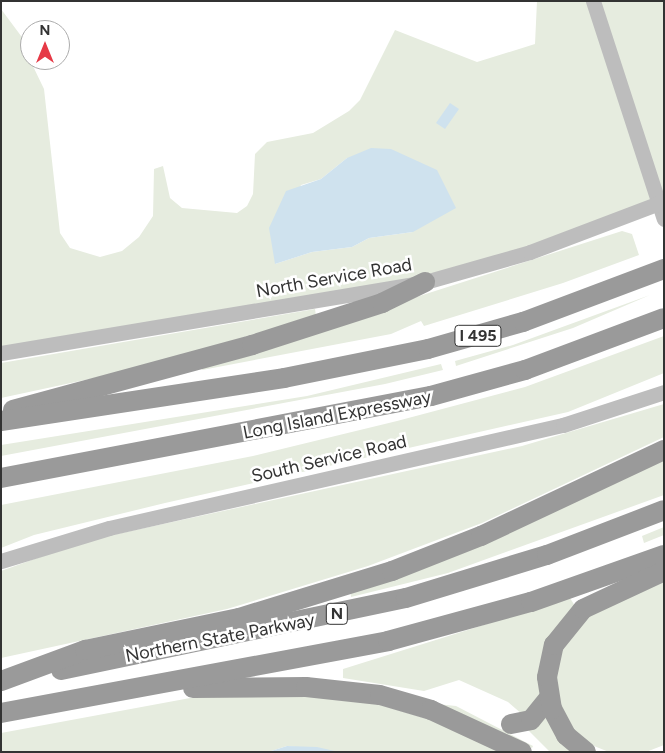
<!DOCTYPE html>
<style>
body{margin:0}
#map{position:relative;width:665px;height:753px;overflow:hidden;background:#fff;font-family:Figtree,sans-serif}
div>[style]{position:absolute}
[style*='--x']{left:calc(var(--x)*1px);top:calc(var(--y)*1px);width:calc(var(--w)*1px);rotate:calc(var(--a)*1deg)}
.green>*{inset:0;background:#e6ecdf}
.water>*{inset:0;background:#cfe2ee}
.secondary>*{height:15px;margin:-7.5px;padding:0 7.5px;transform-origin:7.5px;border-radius:7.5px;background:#bdbdbd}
.motorway>*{height:20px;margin:-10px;padding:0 10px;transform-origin:10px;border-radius:10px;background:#9a9a9a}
span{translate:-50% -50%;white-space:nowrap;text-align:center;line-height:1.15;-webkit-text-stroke:5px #fff;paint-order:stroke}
.shield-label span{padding:1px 4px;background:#fff;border:1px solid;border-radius:4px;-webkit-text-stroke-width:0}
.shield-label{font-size:16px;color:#333;font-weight:700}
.street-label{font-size:18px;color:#333}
.frame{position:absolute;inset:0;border:2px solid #333;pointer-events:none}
.north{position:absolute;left:20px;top:20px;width:50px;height:50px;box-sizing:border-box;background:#fff;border:1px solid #adadad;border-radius:50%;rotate:0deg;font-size:14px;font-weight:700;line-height:20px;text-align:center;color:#333}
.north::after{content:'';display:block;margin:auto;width:18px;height:22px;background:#e63946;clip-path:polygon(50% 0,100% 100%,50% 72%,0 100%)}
</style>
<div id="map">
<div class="green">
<div style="clip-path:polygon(evenodd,537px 1px,664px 1px,664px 201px,425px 282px,1px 353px,1px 9px,30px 48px,30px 60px,44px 89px,60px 233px,70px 248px,100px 257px,122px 251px,139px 237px,153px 216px,154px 169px,163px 166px,170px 198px,182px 208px,237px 213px,247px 206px,253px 194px,255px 154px,267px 142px,313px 133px,349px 111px,360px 100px,395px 30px,477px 62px,535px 44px,537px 1px,347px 158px,413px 232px,369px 238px,352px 247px,312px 252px,275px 264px,301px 185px,321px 179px,347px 158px)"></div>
<div style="clip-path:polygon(622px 231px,632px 234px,639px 255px,563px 283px,424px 326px,421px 321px,391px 334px,202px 370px,204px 365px)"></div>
<div style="clip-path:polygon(650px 295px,573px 328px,456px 366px,455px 361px,513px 345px)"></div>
<div style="clip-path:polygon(315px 309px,316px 316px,136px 369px,1px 398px,1px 363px)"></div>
<div style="clip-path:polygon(664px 336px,664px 373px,568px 412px,165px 503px,34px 535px,1px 548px,1px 505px,253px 456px,397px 421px,525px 387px)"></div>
<div style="clip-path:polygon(441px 364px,443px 370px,385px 384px,1px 456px,1px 445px,307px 396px)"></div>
<div style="clip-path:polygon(664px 404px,664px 437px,482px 523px,368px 566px,227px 609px,1px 658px,1px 571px,85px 541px,522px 446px)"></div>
<div style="clip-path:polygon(664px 457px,664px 495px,448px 573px,351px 597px,350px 589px)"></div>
<div style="clip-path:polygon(664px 527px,664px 535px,644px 543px,642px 536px)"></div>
<div style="clip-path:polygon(664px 574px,664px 745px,646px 752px,609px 752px,589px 744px,570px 726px,558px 703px,555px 673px,562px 646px,577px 622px)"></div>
<div style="clip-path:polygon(570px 598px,575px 606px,548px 639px,538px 703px,523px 715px,508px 702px,459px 680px,424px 691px,343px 678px,343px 669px)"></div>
<div style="clip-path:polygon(201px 696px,354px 697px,441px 723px,503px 752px,339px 752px,287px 746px,268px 752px,1px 752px,1px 733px)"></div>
<div style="clip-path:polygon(437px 704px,456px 706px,533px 746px,532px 748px)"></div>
<div style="clip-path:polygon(546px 710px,578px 752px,550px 752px,524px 726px)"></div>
</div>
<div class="water">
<div style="clip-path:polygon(450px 103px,459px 109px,445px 129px,436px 123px)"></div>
<div style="clip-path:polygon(371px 148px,391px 149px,437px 170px,456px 208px,413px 232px,369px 238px,352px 247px,312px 252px,275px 264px,269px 228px,286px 191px,321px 179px,347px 158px)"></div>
<div style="clip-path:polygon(287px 746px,317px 747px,339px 752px,268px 752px)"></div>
</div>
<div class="secondary">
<div style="--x:593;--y:1;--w:229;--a:72"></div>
<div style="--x:1;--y:353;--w:430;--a:-9.5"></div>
<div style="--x:425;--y:282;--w:109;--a:-15.9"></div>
<div style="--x:530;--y:252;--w:143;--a:-20.8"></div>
<div style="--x:1;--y:561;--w:113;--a:-17"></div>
<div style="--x:109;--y:528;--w:466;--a:-12.8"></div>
<div style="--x:563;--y:425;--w:106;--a:-18.1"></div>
</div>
<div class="motorway">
<div style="--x:13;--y:410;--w:248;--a:-15.2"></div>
<div style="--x:252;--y:345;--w:137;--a:-17.9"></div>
<div style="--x:382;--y:303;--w:48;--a:-26"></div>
<div style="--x:1;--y:421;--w:286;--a:-8.6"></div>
<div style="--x:284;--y:378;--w:147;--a:-11.4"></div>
<div style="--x:428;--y:349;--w:99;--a:-15.9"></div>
<div style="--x:523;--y:322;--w:151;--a:-20.6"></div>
<div style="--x:1;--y:478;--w:438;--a:-10.8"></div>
<div style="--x:431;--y:396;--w:98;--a:-15.5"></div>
<div style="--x:525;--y:370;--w:148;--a:-20.5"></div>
<div style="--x:61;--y:670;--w:352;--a:-11.8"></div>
<div style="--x:406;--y:598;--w:147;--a:-17"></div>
<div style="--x:547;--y:555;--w:125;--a:-21"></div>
<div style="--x:1;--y:681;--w:90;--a:-20.3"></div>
<div style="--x:85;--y:650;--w:157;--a:-11.7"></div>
<div style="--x:239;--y:618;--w:160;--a:-17.1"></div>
<div style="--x:392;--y:571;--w:96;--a:-21.5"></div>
<div style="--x:481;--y:536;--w:202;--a:-25.2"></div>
<div style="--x:193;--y:688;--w:113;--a:-0.5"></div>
<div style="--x:306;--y:687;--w:74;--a:6.2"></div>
<div style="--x:380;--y:695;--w:53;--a:16.4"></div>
<div style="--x:431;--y:710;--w:100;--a:24.8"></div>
<div style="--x:1;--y:713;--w:394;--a:-10.5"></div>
<div style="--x:388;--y:641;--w:148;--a:-15.3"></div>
<div style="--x:531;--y:602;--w:141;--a:-19.5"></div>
<div style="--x:511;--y:724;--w:20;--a:-11"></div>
<div style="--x:531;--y:720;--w:28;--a:-51"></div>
<div style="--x:586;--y:752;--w:26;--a:-140"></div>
<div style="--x:566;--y:735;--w:30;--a:-118"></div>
<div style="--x:552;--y:709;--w:32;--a:-99"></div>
<div style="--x:547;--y:677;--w:33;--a:-78"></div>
<div style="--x:554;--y:645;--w:46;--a:-51.1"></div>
<div style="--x:583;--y:609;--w:89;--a:-25.1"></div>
</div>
<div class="shield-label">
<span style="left:478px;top:336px">I 495</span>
<span style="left:337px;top:614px">N</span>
</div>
<div class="street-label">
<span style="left:334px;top:278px;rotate:-10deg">North Service Road</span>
<span style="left:337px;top:415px;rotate:-11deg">Long Island Expressway</span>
<span style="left:329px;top:459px;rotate:-13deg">South Service Road</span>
<span style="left:220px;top:638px;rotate:-11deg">Northern State Parkway</span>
</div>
<div class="frame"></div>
<div class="north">N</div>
</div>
